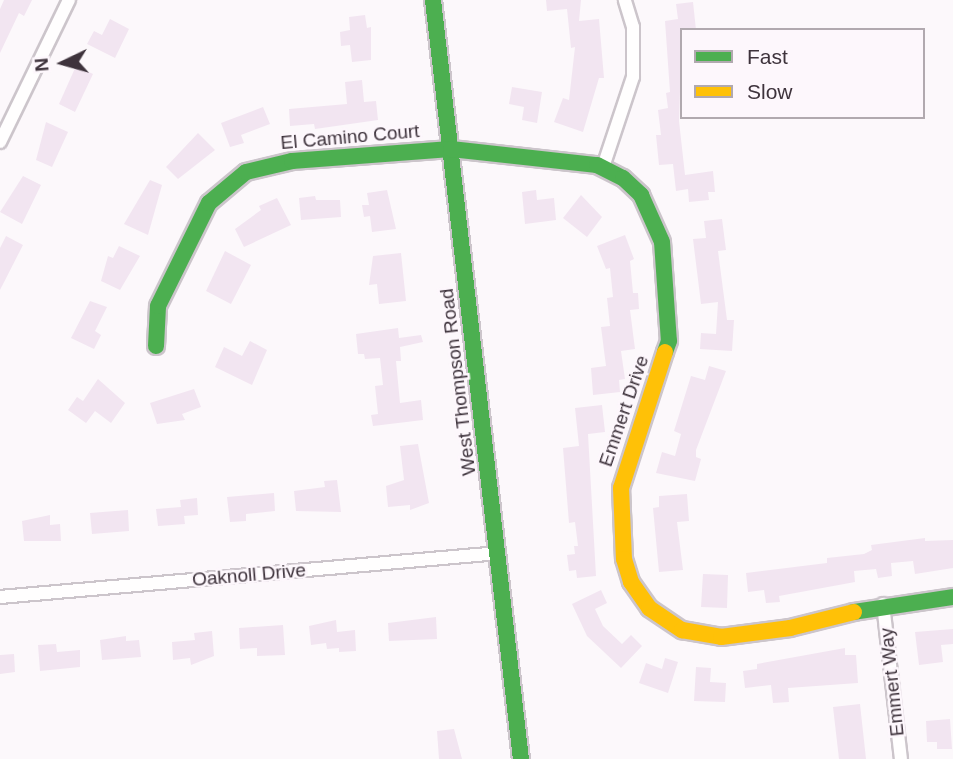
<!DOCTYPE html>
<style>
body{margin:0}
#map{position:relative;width:953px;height:759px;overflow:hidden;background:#fcf8fb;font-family:Arial,sans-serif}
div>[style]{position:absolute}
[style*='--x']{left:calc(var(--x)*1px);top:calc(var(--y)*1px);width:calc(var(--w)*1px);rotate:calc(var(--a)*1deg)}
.building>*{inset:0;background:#f2e5f1}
.roads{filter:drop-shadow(2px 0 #ccc5cb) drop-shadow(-2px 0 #ccc5cb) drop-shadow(0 2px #ccc5cb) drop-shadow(0 -2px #ccc5cb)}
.street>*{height:12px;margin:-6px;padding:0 6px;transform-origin:6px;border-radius:6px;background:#fffefe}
.fast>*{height:16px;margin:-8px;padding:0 8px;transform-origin:8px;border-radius:8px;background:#4caf50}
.slow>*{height:16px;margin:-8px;padding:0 8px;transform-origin:8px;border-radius:8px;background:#ffc107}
span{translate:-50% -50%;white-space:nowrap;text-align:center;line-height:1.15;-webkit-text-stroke:5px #fdf7fc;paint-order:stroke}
.street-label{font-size:19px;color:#3e333c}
.legend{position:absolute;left:680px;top:28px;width:245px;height:91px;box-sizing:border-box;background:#fdf7fc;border:2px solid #b1a9af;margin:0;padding:9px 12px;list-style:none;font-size:21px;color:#3e333c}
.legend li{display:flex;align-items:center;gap:14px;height:35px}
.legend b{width:35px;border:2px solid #b1a9af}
.north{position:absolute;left:28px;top:28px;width:70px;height:70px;-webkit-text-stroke:5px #fdf7fc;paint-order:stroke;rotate:265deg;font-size:19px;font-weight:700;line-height:28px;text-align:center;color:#3e333c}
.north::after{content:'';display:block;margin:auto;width:24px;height:32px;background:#3e333c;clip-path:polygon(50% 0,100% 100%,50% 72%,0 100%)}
</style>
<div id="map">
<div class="building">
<div style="clip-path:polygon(4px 0,32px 0,24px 16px,19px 13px,0 53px,0 9px)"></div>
<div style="clip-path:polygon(546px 0,581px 0,579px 21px,599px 19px,604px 78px,599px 78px,583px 132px,554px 122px,563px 98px,569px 100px,575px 47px,571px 48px,567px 9px,547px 11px)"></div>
<div style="clip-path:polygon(693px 2px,696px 30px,682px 30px,679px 121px,685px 175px,713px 171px,715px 192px,708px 192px,709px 200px,689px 202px,688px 189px,676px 191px,673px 164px,659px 165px,656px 135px,661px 135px,658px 110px,668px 108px,666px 93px,670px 92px,665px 21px,678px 19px,676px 4px)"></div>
<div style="clip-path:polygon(365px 15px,367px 28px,371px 27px,371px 60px,352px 62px,350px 45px,341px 46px,340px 32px,350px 30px,349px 17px)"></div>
<div style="clip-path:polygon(110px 19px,129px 29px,115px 58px,87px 44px,94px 31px,102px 35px)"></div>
<div style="clip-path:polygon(76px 66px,93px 74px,75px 112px,59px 104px)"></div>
<div style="clip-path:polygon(362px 80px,364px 102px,376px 101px,378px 120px,315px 129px,314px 124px,290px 126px,289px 109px,347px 104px,345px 82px)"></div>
<div style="clip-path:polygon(512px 87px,542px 92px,537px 123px,522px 120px,524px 107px,509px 104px)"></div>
<div style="clip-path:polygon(263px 107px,270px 124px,241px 135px,244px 143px,230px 147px,221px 123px)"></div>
<div style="clip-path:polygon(46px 122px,68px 132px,52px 167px,36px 160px)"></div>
<div style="clip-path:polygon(198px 133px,215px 150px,178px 179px,166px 167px)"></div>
<div style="clip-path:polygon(23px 176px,41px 185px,22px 224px,0 212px)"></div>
<div style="clip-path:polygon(150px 180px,162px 185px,148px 235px,124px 224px)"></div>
<div style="clip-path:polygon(387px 190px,396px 229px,372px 232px,370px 216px,364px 217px,362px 205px,369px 205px,367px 193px)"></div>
<div style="clip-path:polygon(536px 190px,537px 200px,554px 198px,556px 220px,525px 224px,522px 192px)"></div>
<div style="clip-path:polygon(581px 195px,602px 217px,587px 237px,563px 218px)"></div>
<div style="clip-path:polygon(315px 196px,316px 200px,340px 200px,341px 217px,301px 220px,299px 198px)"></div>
<div style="clip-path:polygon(277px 198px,291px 225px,244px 247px,235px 229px,261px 210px,259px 206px)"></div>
<div style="clip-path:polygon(722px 219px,726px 250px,718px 251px,727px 320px,734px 320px,732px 351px,700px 349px,701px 333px,716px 334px,718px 302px,701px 304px,693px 239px,706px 238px,704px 221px)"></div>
<div style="clip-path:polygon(625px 235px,634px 259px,630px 261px,633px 293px,638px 293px,639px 309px,630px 310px,635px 349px,621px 351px,625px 379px,619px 380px,620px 392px,593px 395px,591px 368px,606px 366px,601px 327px,610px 326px,607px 298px,613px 297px,610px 268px,606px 269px,597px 246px)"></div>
<div style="clip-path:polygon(6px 236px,23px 245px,0 290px,0 248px)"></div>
<div style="clip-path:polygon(119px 246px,140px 256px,120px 290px,101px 281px,108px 256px,113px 258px)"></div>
<div style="clip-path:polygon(225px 251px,251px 265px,231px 304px,206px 291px)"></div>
<div style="clip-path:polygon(401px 253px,406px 301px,379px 304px,377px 284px,369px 285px,373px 256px)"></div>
<div style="clip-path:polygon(90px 301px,107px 307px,95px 331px,101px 335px,94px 349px,71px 338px)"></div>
<div style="clip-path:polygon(398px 328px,399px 338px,421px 335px,423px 342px,400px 347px,401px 361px,396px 361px,400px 403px,421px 400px,423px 420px,373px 426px,371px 415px,378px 414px,375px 386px,383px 385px,380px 358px,365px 359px,364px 354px,358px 354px,356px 334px)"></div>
<div style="clip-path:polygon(250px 341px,267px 350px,252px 385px,215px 367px,224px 347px,242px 356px)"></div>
<div style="clip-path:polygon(709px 366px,726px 371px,696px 450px,696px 457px,701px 459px,695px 481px,656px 473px,662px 452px,675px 456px,681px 434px,674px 431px,691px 376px,705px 380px)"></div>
<div style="clip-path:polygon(98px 379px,125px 403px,111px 423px,95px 411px,86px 423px,68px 410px,77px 397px,83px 401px)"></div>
<div style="clip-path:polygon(194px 389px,201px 407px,182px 414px,185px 420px,157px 424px,150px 403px)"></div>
<div style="clip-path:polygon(602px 405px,605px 432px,588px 434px,596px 576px,577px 578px,576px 570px,569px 571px,567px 555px,575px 554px,574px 546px,578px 546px,575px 522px,569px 523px,563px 448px,579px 446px,575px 408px)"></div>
<div style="clip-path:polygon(418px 444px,429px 503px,410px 510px,410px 505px,388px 507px,386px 486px,404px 480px,400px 446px)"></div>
<div style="clip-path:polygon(337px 480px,341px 512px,296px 511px,294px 491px,325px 487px,324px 481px)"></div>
<div style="clip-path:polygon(274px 493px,275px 511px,246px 514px,246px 521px,230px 522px,227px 497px)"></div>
<div style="clip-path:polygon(687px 494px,689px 521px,677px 522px,683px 570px,659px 572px,653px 508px,659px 507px,659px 496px)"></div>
<div style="clip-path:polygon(197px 498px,198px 515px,184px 516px,185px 524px,158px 526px,156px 509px,181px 507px,180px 500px)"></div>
<div style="clip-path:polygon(128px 510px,129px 531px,92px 534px,90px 513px)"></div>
<div style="clip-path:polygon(50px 515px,50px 525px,60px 524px,61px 541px,24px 541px,22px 521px)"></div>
<div style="clip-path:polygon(925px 538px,925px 541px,953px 540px,953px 568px,915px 574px,913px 561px,891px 563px,892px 576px,878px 578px,876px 569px,854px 571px,855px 582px,779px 596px,780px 602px,766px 603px,764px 590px,748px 592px,746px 573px,827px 563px,827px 558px,864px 554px,872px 550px,871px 545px)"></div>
<div style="clip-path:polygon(703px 574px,728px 575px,727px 608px,701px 607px)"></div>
<div style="clip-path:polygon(601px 590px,607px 603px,595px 609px,603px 626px,622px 644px,631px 635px,642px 646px,621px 668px,587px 636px,572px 604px)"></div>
<div style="clip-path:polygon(436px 617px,437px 639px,389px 641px,388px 623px)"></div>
<div style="clip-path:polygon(336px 620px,337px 632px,355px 630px,356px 651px,339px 652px,339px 648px,327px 649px,326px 643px,311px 645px,309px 626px)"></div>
<div style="clip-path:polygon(283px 625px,285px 655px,257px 656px,257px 648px,240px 649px,239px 628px)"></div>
<div style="clip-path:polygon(953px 629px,953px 644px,941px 645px,943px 662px,919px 665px,915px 632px)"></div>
<div style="clip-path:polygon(212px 631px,214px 656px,191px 665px,190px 658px,173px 660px,172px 642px,195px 640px,194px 633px)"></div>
<div style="clip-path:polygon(126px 636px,126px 641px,139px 640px,141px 657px,102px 660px,100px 640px)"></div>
<div style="clip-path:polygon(56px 644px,57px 652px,80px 650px,80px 667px,40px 671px,38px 645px)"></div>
<div style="clip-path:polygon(845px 648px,845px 655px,856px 655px,858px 683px,788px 688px,789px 702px,773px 703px,771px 685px,745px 688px,743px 671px,757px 669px,757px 664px)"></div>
<div style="clip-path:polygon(14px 654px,15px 672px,0 674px,0 655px)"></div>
<div style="clip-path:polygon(665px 658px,678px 662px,668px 693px,639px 683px,646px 663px,662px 669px)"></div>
<div style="clip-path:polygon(696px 667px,711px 668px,710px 682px,726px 683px,725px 702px,694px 701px)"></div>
<div style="clip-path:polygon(860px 704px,866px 759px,839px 759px,833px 707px)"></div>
<div style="clip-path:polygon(950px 719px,952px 749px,937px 749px,937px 742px,927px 742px,926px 721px)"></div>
<div style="clip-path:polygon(454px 729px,462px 759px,439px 759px,437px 731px)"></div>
</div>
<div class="roads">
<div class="street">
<div style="--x:0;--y:142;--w:158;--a:-64.1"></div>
<div style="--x:603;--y:167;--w:95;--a:-71.6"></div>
<div style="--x:633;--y:77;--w:50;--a:-90"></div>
<div style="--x:633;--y:27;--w:28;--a:-107"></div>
<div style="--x:0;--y:597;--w:501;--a:-5.04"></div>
<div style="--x:883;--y:604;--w:156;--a:83.4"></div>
</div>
<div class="fast">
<div style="--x:433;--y:0;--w:764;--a:83.39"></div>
<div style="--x:156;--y:346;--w:40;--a:-87.1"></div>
<div style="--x:158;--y:306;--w:115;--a:-63.7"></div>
<div style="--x:209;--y:203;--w:48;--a:-40"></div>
<div style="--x:246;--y:172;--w:47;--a:-13.4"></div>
<div style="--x:292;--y:161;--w:159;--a:-4.3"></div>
<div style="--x:451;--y:149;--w:147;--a:6.3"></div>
<div style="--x:597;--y:165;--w:29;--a:27"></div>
<div style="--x:623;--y:178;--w:25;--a:43"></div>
<div style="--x:641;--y:195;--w:51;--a:65.9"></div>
<div style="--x:662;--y:242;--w:99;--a:86"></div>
<div style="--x:669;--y:341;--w:12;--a:110"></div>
<div style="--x:854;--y:612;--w:100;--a:-8.6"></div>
</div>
<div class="slow">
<div style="--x:665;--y:352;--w:143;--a:107.9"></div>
<div style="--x:621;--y:488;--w:71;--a:87.6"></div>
<div style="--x:624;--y:559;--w:24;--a:73"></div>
<div style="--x:631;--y:582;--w:32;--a:55"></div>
<div style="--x:649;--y:608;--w:40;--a:34"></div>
<div style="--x:682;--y:630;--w:40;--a:10"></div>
<div style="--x:721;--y:637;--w:70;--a:-7.4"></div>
<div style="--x:790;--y:628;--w:66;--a:-14"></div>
</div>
</div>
<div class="street-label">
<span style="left:350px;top:137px;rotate:-5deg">El Camino Court</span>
<span style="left:458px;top:382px;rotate:-97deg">West Thompson Road</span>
<span style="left:624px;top:411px;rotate:-71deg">Emmert Drive</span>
<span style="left:249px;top:575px;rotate:-5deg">Oaknoll Drive</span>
<span style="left:892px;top:682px;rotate:-96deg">Emmert Way</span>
</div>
<ul class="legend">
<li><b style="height:9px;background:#4caf50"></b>Fast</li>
<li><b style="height:9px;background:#ffc107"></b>Slow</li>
</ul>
<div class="north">N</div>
</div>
